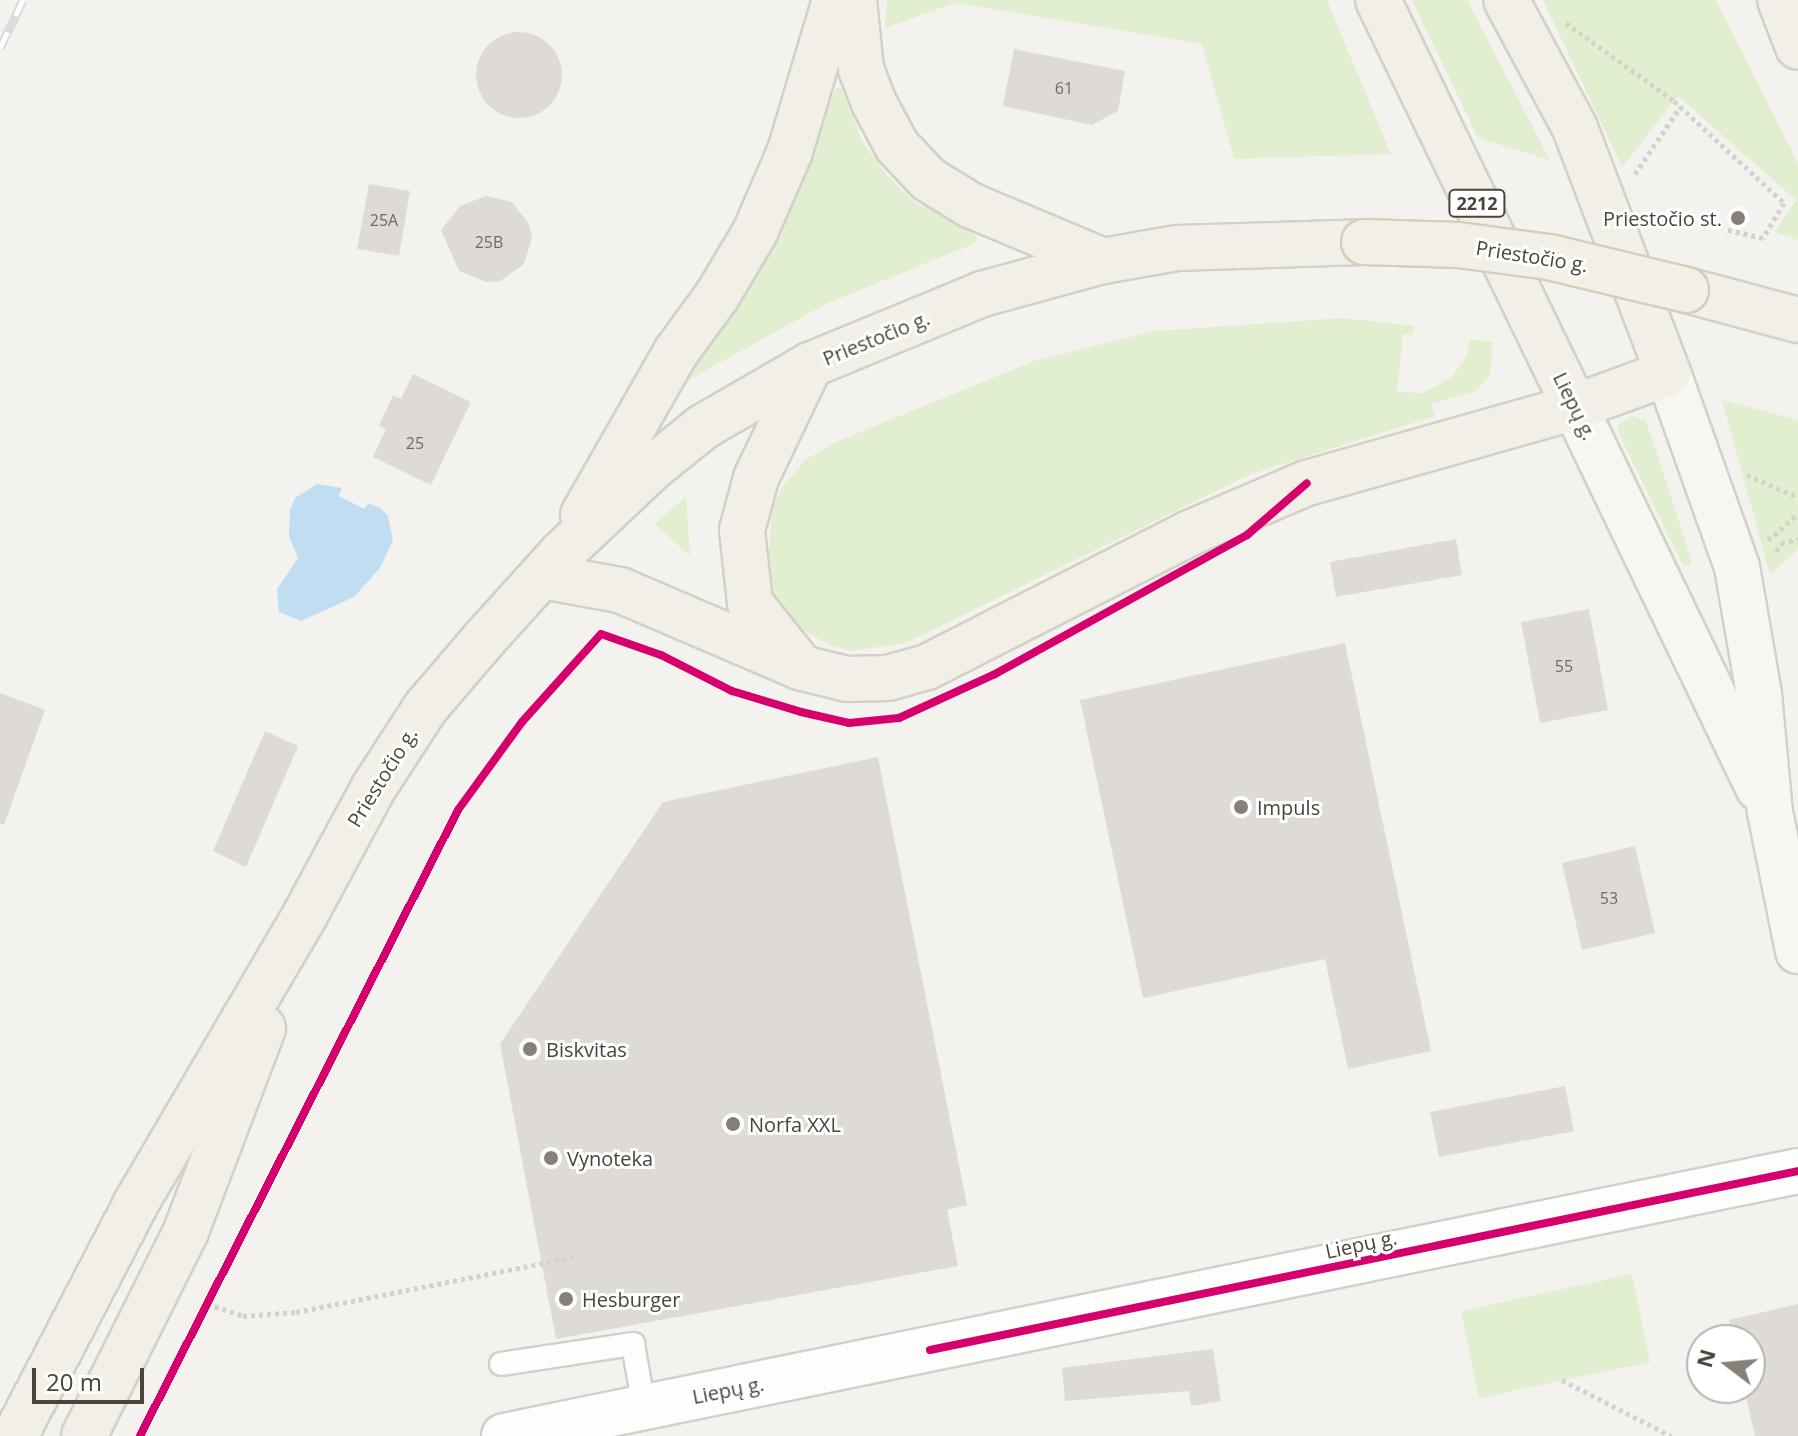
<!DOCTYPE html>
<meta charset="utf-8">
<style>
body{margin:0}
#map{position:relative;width:1798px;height:1436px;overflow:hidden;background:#f4f2ee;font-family:"Open Sans",sans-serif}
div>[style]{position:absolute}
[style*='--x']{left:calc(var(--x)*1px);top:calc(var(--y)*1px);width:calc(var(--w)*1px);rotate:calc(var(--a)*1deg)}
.green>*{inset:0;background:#e1eecf}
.water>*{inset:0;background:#c0ddf1}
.building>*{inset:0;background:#dedbd6}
.round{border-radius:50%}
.path>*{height:5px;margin-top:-2.5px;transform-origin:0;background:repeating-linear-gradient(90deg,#d3d2cc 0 4px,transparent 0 8px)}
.roads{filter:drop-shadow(2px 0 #d2d0cb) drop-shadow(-2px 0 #d2d0cb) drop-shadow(0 2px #d2d0cb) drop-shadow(0 -2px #d2d0cb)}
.lane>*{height:22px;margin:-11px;padding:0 11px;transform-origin:11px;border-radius:11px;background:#fdfdfc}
.street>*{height:44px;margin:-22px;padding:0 22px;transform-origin:22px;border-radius:22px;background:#fdfdfc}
.secondary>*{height:44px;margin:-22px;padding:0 22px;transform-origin:22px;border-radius:22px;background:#f7f6f1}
.primary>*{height:44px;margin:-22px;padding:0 22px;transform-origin:22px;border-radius:22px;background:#f2efe6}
.rail>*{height:9px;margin-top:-4.5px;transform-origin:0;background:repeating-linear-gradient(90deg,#fff 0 18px,#dbdbda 0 36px);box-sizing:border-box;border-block:2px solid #dbdbda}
.bridges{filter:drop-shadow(2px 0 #d6cebb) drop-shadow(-2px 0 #d6cebb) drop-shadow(0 2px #d6cebb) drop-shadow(0 -2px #d6cebb)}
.primary-bridge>*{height:44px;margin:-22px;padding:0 22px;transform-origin:22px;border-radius:22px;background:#f2efe6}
.cycleway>*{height:8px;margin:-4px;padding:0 4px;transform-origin:4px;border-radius:4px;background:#d6006c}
.dots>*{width:22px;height:22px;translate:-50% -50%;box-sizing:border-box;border:4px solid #fff;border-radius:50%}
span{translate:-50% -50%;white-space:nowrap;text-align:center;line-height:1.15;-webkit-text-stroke:6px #fff;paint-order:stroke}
.number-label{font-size:16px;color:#706a61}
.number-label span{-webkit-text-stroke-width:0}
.shield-label span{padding:2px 6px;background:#fff;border:2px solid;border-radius:6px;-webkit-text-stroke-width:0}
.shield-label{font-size:18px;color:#4b4439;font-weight:700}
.poi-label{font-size:20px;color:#4b4439}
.right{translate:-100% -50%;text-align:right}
.left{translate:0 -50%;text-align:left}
.street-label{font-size:20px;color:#4b4439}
.north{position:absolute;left:1686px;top:1324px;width:80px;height:80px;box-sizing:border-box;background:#fff;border:2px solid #b7b4b0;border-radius:50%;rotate:286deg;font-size:22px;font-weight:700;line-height:32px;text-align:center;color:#4b4439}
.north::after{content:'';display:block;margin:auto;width:28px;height:36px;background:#868178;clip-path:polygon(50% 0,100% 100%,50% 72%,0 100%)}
.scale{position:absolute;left:32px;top:1368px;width:112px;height:36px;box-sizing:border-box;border:4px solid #4b4439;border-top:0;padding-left:10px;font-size:24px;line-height:28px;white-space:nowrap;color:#4b4439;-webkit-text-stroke:6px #fff;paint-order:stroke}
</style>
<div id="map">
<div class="green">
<div style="clip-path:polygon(887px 0,1327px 0,1391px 154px,1234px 159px,1202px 44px,955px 3px,885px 28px)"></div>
<div style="clip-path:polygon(1412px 0,1467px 0,1550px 160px,1478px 138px)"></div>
<div style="clip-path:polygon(1543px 0,1716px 0,1798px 163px,1798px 240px,1775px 232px,1796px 200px,1678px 96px,1622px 167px)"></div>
<div style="clip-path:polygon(836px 88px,841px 88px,864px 145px,887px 175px,914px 202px,974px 233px,978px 242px,828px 303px,681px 384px,813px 149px)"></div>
<div style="clip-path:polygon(1343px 318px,1414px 326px,1413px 335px,1403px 334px,1397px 392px,1423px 393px,1452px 377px,1466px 357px,1470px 339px,1493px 342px,1490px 374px,1476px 391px,1431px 404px,1435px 416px,1251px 474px,906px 643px,851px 651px,827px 644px,798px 627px,767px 585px,759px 547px,769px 547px,772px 509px,781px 489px,805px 460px,836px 442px,1034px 361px,1155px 331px)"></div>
<div style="clip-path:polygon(1722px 400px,1798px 420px,1798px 549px,1770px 575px)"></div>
<div style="clip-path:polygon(1632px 416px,1645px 420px,1652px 438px,1692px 562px,1689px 567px,1683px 565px,1618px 432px,1618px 425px)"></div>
<div style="clip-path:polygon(686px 496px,690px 556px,655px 524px)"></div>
<div style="clip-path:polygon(1632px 1274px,1650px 1362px,1479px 1398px,1461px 1311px)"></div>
</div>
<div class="water">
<div style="clip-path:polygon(317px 484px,342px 488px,339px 496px,364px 509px,369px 503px,380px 508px,388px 516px,393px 540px,380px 568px,354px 597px,301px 621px,279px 612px,277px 589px,298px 558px,289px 536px,290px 511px,295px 498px)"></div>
</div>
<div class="building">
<div class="round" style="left:476px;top:32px;width:86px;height:86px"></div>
<div style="clip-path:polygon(1014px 49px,1125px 71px,1118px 111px,1092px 125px,1003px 106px)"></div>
<div style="clip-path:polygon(369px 184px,410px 191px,399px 256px,357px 249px)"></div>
<div style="clip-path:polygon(486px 196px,512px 202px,529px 224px,532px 238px,524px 264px,500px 281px,486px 282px,459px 271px,441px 230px,460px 206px)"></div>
<div style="clip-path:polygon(413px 374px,471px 402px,431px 485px,373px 457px,386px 429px,379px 426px,393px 395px,401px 399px)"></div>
<div style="clip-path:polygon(1456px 539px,1462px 575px,1336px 597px,1330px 562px)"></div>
<div style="clip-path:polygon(1589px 609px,1608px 710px,1540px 723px,1521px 622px)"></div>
<div style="clip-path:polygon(1345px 643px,1431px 1051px,1348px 1069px,1325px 959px,1143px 998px,1080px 700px)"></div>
<div style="clip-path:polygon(0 693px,45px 710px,4px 825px,0 824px)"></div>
<div style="clip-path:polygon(265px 731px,298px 746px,246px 867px,213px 851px)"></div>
<div style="clip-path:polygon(878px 757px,967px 1205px,947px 1210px,958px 1266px,556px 1339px,500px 1044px,663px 802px)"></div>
<div style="clip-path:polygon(1635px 846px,1655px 933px,1582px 950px,1562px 863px)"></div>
<div style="clip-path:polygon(1565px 1086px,1574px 1131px,1439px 1157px,1430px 1112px)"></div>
<div style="clip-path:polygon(1798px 1304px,1798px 1436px,1755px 1436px,1744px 1388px,1750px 1388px,1750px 1340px,1733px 1340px,1729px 1320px)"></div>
<div style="clip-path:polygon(1213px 1349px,1221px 1401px,1191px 1406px,1189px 1391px,1065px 1401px,1062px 1368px)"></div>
</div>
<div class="path">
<div style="--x:1566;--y:23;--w:133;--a:35.8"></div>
<div style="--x:1674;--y:101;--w:150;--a:42.8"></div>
<div style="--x:1784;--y:203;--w:41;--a:121"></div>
<div style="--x:1763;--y:238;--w:39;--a:-167"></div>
<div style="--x:1635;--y:174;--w:81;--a:-56.1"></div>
<div style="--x:1747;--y:475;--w:56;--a:23.3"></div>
<div style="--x:1768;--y:540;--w:40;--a:-41"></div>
<div style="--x:1776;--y:551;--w:9;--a:-58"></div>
<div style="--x:1781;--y:543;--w:17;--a:-13"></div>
<div style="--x:207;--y:1304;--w:38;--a:18"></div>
<div style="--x:243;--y:1316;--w:53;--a:-4.3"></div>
<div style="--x:296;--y:1312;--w:289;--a:-11.2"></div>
<div style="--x:1562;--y:1380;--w:123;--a:27.2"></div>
</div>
<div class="roads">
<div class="lane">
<div style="--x:501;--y:1364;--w:134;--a:-8.6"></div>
<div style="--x:633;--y:1344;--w:64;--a:80.1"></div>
</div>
<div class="street">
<div style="--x:504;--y:1436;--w:1321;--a:-11.57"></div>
</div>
<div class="secondary">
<div style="--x:1668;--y:373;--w:206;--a:70.4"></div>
<div style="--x:1737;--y:567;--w:129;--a:80.2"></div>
<div style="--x:1759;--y:694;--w:119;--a:84.7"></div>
<div style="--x:1770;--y:812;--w:142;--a:78.6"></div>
<div style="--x:1575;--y:407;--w:423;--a:64.3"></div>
</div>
<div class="primary">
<div style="--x:854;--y:0;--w:69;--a:84.2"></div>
<div style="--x:861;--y:69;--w:36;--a:69"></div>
<div style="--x:874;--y:103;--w:49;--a:61.9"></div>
<div style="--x:897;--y:146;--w:45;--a:46.8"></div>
<div style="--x:928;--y:179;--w:49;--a:31.8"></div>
<div style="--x:970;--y:205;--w:144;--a:22.8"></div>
<div style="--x:1378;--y:0;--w:452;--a:64.2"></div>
<div style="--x:1780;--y:0;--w:50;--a:69"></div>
<div style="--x:1686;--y:290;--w:116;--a:15"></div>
<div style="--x:583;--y:515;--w:188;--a:-60.3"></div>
<div style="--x:676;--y:352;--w:69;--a:-53.8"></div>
<div style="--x:717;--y:296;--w:74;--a:-59.3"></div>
<div style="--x:755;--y:232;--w:88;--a:-66.6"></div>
<div style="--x:790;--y:151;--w:158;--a:-73.4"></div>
<div style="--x:542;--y:576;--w:79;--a:10.2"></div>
<div style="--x:620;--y:590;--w:198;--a:23.2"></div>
<div style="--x:802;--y:668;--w:46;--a:13.7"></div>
<div style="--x:847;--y:679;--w:41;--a:-1.4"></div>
<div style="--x:888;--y:678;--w:41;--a:-15.8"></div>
<div style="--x:927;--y:667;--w:297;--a:-27"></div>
<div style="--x:1192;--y:532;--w:125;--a:-23.1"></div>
<div style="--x:1307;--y:483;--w:279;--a:-15.8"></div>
<div style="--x:1575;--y:407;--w:99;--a:-20.1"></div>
<div style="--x:1668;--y:373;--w:262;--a:-110.8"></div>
<div style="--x:1575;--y:128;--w:145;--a:-118.3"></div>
<div style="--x:798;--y:663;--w:77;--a:-128.7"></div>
<div style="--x:750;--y:603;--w:73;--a:-96.3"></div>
<div style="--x:742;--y:530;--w:54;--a:-74.9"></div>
<div style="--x:756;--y:478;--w:125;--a:-64.5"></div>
<div style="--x:15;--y:1436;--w:260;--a:-62.5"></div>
<div style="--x:135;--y:1205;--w:336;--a:-59.6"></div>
<div style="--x:305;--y:915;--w:145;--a:-61.7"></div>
<div style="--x:374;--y:787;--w:95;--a:-57"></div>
<div style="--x:426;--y:707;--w:92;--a:-49.4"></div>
<div style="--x:486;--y:637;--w:113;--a:-47.9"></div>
<div style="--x:562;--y:553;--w:122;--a:-43.3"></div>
<div style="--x:651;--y:469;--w:67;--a:-38.9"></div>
<div style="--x:703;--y:427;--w:124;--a:-30.1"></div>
<div style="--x:810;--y:365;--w:186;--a:-22.4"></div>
<div style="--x:982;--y:294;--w:125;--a:-15.3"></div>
<div style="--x:1103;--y:261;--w:75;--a:-10"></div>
<div style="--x:1177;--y:248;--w:187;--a:-1.8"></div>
<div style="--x:84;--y:1436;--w:229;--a:-63.5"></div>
<div style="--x:186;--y:1231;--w:217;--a:-69.2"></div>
</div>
</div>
<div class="rail">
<div style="--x:0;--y:48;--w:53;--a:-64.4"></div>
</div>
<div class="bridges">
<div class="primary-bridge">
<div style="--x:1364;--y:242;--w:94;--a:1.8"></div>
<div style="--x:1458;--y:245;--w:92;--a:7.5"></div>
<div style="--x:1549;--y:257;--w:141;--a:13.5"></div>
</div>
</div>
<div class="cycleway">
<div style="--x:930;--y:1350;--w:886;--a:-11.65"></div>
<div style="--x:140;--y:1436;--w:702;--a:-63.07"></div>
<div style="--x:458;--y:810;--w:109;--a:-54"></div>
<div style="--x:522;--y:722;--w:118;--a:-48.1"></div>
<div style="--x:601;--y:634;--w:64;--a:19.3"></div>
<div style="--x:661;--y:655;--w:80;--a:26.9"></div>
<div style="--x:732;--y:691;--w:72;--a:16.9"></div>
<div style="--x:801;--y:712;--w:49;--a:12.9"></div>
<div style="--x:849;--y:723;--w:50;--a:-5.7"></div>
<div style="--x:899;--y:718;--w:106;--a:-24.6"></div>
<div style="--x:995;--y:674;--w:288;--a:-28.9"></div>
<div style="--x:1247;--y:535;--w:79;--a:-40.9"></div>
</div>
<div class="dots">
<div style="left:1738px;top:218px;background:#868178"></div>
<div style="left:1241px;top:807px;background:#868178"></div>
<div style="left:530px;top:1049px;background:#868178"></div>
<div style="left:733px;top:1124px;background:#868178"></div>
<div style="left:551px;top:1158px;background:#868178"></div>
<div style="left:566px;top:1299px;background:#868178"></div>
</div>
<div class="number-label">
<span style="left:1064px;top:88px">61</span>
<span style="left:384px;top:220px">25A</span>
<span style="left:489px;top:242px">25B</span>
<span style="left:415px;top:443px">25</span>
<span style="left:1564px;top:666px">55</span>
<span style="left:1609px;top:898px">53</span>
</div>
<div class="shield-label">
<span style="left:1477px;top:203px">2212</span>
</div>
<div class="poi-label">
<span class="right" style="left:1722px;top:218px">Priestočio st.</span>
<span class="left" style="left:1257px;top:807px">Impuls</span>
<span class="left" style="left:546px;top:1049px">Biskvitas</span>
<span class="left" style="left:749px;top:1124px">Norfa XXL</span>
<span class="left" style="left:567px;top:1158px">Vynoteka</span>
<span class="left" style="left:582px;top:1299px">Hesburger</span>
</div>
<div class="street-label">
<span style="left:1532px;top:256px;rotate:9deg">Priestočio g.</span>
<span style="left:876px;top:338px;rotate:-22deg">Priestočio g.</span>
<span style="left:1575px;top:406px;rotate:64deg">Liepų g.</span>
<span style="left:382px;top:777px;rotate:-58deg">Priestočio g.</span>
<span style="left:1361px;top:1244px;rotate:-12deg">Liepų g.</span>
<span style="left:728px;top:1390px;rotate:-11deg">Liepų g.</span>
</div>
<div class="north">N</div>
<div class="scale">20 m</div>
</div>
